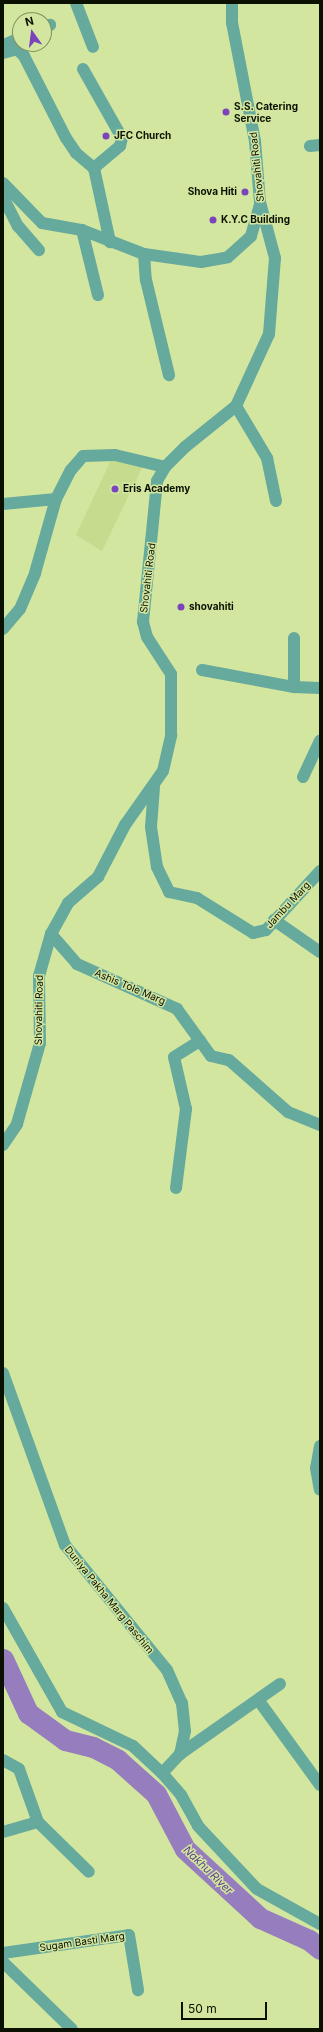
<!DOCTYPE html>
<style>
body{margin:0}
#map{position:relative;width:323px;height:2032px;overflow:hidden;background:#d2e6a0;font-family:Inter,sans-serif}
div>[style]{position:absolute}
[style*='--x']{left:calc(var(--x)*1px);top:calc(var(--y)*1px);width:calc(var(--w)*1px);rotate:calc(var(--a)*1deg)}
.built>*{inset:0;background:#c5db8d}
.river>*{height:21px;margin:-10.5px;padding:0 10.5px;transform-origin:10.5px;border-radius:10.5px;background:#967dbd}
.minor>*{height:12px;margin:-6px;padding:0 6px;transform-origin:6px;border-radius:6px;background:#66a99d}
.dots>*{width:11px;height:11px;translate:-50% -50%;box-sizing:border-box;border:2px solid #d2e6a0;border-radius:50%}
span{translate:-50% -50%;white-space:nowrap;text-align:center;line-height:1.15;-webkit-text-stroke:3px #d2e6a0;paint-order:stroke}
.poi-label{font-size:10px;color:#0b1100;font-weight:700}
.left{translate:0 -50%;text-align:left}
.right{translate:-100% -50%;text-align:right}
.street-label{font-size:10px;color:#0b1100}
.water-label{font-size:11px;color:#603e8d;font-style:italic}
.frame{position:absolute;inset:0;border:4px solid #0b1100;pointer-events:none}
.north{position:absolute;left:12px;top:12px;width:40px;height:40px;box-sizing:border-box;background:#d2e6a0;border:1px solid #829160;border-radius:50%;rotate:346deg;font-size:11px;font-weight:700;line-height:16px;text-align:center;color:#0b1100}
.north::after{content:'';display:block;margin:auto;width:14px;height:18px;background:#7b44bb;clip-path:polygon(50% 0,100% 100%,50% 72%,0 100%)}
.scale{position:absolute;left:181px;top:2002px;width:86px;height:18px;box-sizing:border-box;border:2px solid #0b1100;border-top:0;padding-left:5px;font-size:12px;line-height:14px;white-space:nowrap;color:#0b1100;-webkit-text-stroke:3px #d2e6a0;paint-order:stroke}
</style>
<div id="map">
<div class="built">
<div style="clip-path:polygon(111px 460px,143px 466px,102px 551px,76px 535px)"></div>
</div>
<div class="river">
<div style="--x:3;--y:1659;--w:60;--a:65.2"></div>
<div style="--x:28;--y:1713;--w:46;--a:36.1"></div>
<div style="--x:65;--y:1740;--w:29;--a:14"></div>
<div style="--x:93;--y:1747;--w:28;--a:27"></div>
<div style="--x:118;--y:1760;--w:51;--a:41.8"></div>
<div style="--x:156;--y:1794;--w:62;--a:62.2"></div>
<div style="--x:185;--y:1849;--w:102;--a:42.6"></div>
<div style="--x:260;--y:1918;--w:54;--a:24.2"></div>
<div style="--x:309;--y:1940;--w:14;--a:39"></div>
</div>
<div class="minor">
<div style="--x:76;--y:3;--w:47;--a:68.9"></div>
<div style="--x:44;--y:28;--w:7;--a:-27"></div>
<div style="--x:6;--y:44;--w:15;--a:-23"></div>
<div style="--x:3;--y:53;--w:15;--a:-16"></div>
<div style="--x:17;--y:49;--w:10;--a:45"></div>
<div style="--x:24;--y:56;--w:92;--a:62.9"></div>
<div style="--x:66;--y:138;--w:18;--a:56"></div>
<div style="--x:76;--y:153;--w:23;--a:40"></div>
<div style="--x:94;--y:168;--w:76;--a:77.8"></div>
<div style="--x:83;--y:69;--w:79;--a:60.5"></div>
<div style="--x:122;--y:138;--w:8;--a:104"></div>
<div style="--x:120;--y:146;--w:34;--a:140"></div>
<div style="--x:310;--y:146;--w:10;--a:-6"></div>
<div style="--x:3;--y:183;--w:56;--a:45.7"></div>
<div style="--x:42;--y:223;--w:41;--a:9.9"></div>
<div style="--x:82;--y:230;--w:66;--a:21.2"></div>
<div style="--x:144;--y:254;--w:58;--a:8"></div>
<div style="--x:201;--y:262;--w:27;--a:-10"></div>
<div style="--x:228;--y:257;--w:31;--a:-42"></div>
<div style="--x:251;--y:236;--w:33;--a:-74"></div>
<div style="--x:3;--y:197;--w:33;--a:63"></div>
<div style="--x:18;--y:226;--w:32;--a:49"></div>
<div style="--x:82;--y:230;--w:67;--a:76.2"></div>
<div style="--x:144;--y:254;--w:26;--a:86"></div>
<div style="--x:146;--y:280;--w:98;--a:76.4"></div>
<div style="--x:236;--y:406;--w:61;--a:59.2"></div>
<div style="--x:267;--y:458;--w:44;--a:78.2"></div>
<div style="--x:3;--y:504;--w:53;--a:-5.4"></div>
<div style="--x:3;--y:629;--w:26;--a:-50"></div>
<div style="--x:20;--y:609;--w:39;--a:-67"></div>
<div style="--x:35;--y:573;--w:77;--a:-74.2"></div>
<div style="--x:56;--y:499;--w:33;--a:-63"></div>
<div style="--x:71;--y:470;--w:18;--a:-49"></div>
<div style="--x:83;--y:456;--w:32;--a:-2"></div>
<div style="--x:115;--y:455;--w:51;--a:13.5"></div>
<div style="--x:202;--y:670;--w:94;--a:10.5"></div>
<div style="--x:294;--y:687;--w:26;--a:2"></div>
<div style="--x:294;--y:687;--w:49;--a:-90"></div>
<div style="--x:303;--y:777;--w:40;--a:-65"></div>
<div style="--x:154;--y:787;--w:40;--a:94.3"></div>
<div style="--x:151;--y:827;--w:40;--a:81.5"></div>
<div style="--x:157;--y:867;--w:28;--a:64"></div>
<div style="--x:169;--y:892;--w:29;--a:12"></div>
<div style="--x:197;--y:898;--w:66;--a:32"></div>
<div style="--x:253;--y:933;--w:13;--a:-13"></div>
<div style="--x:266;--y:930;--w:80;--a:-47.5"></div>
<div style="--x:274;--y:920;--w:56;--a:34.8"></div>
<div style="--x:51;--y:934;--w:40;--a:49"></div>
<div style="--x:77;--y:964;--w:110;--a:24.2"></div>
<div style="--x:177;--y:1009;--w:58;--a:54.1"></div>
<div style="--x:211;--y:1056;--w:18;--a:13"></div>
<div style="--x:229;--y:1060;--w:79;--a:41.4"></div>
<div style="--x:288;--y:1112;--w:35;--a:22"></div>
<div style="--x:3;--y:1145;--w:25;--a:-56"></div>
<div style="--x:17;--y:1124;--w:84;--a:-74.1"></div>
<div style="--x:40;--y:1043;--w:67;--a:-90.9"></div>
<div style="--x:39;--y:976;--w:44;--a:-74.1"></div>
<div style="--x:51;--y:934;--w:35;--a:-61"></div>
<div style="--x:68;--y:903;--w:40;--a:-41"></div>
<div style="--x:98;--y:877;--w:59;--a:-62.6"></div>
<div style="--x:125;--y:825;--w:66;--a:-54.9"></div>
<div style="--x:163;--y:771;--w:37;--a:-77"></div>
<div style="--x:171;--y:735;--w:61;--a:-90"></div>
<div style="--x:171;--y:674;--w:44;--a:-123"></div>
<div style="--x:147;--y:637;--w:16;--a:-105"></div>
<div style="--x:143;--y:622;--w:142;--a:-84.3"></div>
<div style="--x:157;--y:481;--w:16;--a:-60"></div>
<div style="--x:165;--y:467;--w:28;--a:-45"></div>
<div style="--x:185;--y:447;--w:65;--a:-38.8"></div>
<div style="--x:236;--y:406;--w:79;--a:-65.4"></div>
<div style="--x:269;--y:334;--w:76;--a:-85.5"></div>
<div style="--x:275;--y:258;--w:58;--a:-105"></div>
<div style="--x:260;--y:202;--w:61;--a:-94.7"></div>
<div style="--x:255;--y:141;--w:120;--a:-101"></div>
<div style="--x:232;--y:23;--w:20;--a:-90"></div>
<div style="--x:176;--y:1188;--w:80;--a:-82.8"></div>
<div style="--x:186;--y:1109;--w:53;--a:-103"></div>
<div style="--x:174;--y:1057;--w:31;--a:-32"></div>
<div style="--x:3;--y:1373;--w:183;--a:70.2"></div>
<div style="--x:65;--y:1545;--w:161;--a:50.8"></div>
<div style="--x:167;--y:1670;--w:36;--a:66"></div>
<div style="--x:182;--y:1703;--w:28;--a:84"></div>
<div style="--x:185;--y:1731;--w:24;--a:102"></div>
<div style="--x:180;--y:1754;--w:26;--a:133"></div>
<div style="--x:320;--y:1446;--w:22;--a:100"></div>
<div style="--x:316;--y:1468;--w:22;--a:80"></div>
<div style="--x:3;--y:1608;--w:120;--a:60.4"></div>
<div style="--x:62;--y:1712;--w:79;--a:25.6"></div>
<div style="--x:133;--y:1746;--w:40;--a:43"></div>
<div style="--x:162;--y:1773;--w:29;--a:49"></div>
<div style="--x:181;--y:1795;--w:35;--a:61"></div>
<div style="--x:198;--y:1826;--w:86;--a:46.9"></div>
<div style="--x:257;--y:1889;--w:72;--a:29.1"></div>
<div style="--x:259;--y:1701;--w:104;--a:54"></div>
<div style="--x:180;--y:1754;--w:122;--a:-35"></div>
<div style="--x:3;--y:1760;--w:18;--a:29"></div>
<div style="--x:19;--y:1769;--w:56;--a:70.3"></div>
<div style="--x:38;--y:1822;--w:71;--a:44.4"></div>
<div style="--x:3;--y:1832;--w:36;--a:-16"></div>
<div style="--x:3;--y:1953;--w:127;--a:-8.1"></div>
<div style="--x:129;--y:1935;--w:56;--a:80.7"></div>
<div style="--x:3;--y:1962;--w:96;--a:44.2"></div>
</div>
<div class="dots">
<div style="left:226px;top:112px;background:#7b44bb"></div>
<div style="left:106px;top:136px;background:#7b44bb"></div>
<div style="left:245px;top:192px;background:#7b44bb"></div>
<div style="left:213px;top:220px;background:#7b44bb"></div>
<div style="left:115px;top:489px;background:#7b44bb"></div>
<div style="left:181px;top:607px;background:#7b44bb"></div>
</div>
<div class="poi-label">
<span class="left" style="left:234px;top:112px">S.S. Catering<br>Service</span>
<span class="left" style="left:114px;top:136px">JFC Church</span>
<span class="right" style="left:237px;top:192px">Shova Hiti</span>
<span class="left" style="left:221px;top:220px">K.Y.C Building</span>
<span class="left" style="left:123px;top:489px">Eris Academy</span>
<span class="left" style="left:189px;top:607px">shovahiti</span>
</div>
<div class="street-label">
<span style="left:257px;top:167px;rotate:-96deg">Shovahiti Road</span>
<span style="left:148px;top:578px;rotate:-83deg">Shovahiti Road</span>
<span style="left:288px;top:905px;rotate:-47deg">Jambu Marg</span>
<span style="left:130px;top:987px;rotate:23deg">Ashis Tole Marg</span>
<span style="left:39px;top:1010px;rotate:-89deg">Shovahiti Road</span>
<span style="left:109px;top:1600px;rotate:51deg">Duniya Pakha Marg Paschim</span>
<span style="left:82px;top:1942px;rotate:-8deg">Sugam Basti Marg</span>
</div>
<div class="water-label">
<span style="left:208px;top:1870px;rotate:44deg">Nakhu River</span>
</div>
<div class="frame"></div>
<div class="north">N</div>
<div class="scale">50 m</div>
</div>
